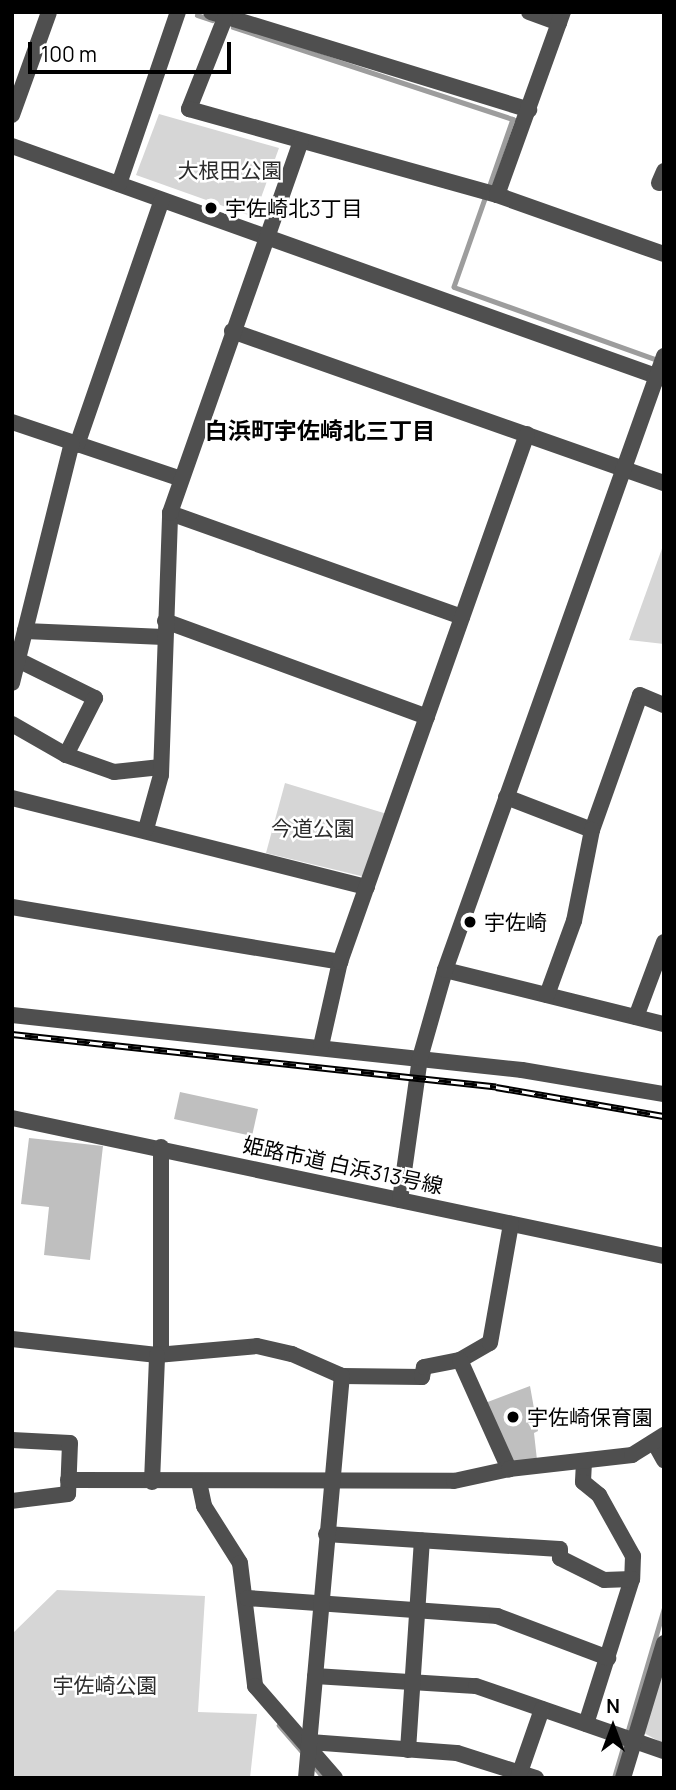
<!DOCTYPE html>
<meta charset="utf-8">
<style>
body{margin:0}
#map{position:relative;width:676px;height:1790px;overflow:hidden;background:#fff;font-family:Manrope,"Noto Sans JP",sans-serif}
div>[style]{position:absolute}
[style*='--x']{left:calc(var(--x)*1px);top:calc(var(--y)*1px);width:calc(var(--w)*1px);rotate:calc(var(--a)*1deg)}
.green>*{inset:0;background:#d6d6d6}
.stream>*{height:4.5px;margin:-2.25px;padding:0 2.25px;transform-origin:2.25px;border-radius:2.25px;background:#9d9d9d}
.building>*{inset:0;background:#bfbfbf}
.minor>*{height:16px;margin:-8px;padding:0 8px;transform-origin:8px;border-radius:8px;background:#4f4f4f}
.rail>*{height:7px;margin-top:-3.5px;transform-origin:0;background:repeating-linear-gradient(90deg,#fff 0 13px,#000 0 26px);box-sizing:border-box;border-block:2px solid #000}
.dots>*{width:19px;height:19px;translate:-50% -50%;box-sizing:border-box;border:4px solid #fff;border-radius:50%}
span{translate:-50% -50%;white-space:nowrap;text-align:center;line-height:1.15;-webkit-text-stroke:5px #fff;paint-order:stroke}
.park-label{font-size:21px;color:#2d2d2d}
.poi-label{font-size:21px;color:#000}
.left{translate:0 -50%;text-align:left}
.street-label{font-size:21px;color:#000}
.neighbourhood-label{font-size:23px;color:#000;font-weight:700}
.frame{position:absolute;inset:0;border:14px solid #000;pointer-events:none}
.north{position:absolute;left:578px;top:1692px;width:70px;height:70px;-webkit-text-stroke:5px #fff;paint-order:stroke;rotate:0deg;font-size:19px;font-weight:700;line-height:28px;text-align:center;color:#000}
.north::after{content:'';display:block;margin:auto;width:24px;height:32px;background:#000;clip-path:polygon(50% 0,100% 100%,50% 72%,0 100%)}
.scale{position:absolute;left:28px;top:42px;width:203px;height:32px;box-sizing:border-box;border:4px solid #000;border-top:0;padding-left:9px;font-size:21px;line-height:24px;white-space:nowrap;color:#000;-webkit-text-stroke:5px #fff;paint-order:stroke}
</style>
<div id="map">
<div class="green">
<div style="clip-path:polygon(159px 114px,279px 148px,254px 217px,136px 175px)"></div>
<div style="clip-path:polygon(664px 543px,664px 644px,629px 640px)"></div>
<div style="clip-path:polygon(285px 783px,387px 814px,365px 877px,266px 853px)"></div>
<div style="clip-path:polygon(57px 1590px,205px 1596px,198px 1712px,257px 1714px,250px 1778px,12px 1778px,12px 1634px)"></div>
<div style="clip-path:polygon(664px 1669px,664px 1744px,644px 1733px)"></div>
</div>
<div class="stream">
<div style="--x:197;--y:15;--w:16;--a:18"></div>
<div style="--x:233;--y:27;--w:295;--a:18.2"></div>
<div style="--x:513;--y:119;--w:73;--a:109.2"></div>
<div style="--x:486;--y:196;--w:96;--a:109.4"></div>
<div style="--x:454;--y:287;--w:217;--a:19.7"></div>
<div style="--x:279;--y:1725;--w:37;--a:49"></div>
<div style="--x:313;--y:1765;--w:17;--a:50"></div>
<div style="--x:614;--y:1778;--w:177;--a:-73.6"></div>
</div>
<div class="building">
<div style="clip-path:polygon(180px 1092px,258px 1109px,252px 1136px,174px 1119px)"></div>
<div style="clip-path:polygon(29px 1138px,103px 1146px,90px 1260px,44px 1255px,49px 1207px,21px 1204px)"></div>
<div style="clip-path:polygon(530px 1386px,538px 1431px,534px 1433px,537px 1460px,511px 1464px,485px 1403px)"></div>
</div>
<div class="minor">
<div style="--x:211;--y:12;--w:333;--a:17.1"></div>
<div style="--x:529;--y:12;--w:32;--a:20"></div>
<div style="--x:225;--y:18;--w:98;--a:111.6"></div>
<div style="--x:189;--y:109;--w:320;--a:15.6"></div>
<div style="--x:497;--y:195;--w:177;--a:19.5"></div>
<div style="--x:12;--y:115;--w:109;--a:-70.2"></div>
<div style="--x:12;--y:146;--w:692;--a:19.66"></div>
<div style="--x:659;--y:183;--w:13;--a:-67"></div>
<div style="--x:119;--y:184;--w:182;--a:-71.1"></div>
<div style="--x:497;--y:195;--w:195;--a:-70.2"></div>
<div style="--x:232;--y:331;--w:458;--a:19.4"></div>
<div style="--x:12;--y:422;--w:178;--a:18.6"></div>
<div style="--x:77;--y:445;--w:259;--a:-70.9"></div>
<div style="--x:170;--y:513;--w:310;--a:19.6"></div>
<div style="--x:165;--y:621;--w:279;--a:20.1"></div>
<div style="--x:25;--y:631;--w:139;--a:2.5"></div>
<div style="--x:18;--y:660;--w:86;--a:26.3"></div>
<div style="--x:95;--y:698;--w:64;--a:117"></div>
<div style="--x:12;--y:683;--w:247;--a:-76"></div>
<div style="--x:12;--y:724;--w:62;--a:29.9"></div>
<div style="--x:66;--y:755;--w:51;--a:19.5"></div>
<div style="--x:114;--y:772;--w:47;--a:-6.1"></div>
<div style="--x:506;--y:797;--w:92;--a:21"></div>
<div style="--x:592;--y:830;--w:143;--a:-70.4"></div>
<div style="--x:640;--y:695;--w:26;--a:23"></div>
<div style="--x:12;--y:798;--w:366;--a:14.1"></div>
<div style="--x:146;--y:829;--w:56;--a:-74.5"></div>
<div style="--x:161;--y:775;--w:262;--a:-88"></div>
<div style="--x:170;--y:513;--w:394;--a:-70.6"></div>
<div style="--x:12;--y:907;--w:333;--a:9.5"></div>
<div style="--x:445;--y:970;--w:226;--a:13.9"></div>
<div style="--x:547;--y:995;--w:79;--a:-70"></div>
<div style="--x:574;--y:921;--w:93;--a:-78.8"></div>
<div style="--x:12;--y:1015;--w:513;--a:6.16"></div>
<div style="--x:522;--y:1070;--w:144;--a:9.6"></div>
<div style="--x:636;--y:1017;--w:80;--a:-69.5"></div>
<div style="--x:321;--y:1046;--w:86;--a:-77.3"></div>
<div style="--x:340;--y:962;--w:560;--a:-70.5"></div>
<div style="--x:12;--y:1118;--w:666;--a:11.95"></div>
<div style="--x:161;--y:1147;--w:206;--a:90"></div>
<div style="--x:400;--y:1200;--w:143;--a:-82"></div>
<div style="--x:420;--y:1058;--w:91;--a:-74.1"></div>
<div style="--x:445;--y:970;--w:652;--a:-70.37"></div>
<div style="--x:12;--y:1339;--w:146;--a:6.3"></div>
<div style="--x:157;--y:1355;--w:100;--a:-5.1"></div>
<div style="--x:257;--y:1346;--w:36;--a:13"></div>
<div style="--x:292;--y:1354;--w:55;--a:23.7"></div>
<div style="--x:342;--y:1376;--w:80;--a:0.7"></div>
<div style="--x:422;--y:1377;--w:10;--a:-79"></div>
<div style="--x:424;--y:1367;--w:37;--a:-11"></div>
<div style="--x:460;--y:1360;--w:34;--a:-30"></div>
<div style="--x:490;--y:1343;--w:121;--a:-80"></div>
<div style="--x:460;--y:1360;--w:120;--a:65.8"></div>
<div style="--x:12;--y:1440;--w:58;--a:3"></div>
<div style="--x:70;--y:1443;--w:51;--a:92.2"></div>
<div style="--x:68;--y:1494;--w:56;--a:172.9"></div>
<div style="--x:654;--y:1442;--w:21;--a:61"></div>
<div style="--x:584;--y:1462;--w:20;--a:93"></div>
<div style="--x:583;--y:1482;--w:21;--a:39"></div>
<div style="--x:599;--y:1495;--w:70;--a:60.9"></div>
<div style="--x:633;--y:1556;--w:23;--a:92"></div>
<div style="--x:632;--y:1579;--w:152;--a:107.6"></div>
<div style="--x:68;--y:1480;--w:386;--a:0.1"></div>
<div style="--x:454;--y:1481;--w:56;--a:-12.3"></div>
<div style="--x:509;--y:1469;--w:124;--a:-6.5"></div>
<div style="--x:632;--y:1455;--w:38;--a:-32"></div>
<div style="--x:152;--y:1482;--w:127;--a:-87.7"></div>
<div style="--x:199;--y:1482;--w:25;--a:78"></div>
<div style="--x:204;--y:1506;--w:67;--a:57.7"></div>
<div style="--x:240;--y:1563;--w:124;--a:83"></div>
<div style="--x:255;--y:1686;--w:122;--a:49"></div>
<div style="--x:326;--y:1534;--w:234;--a:3.7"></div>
<div style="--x:560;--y:1549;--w:9;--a:90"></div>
<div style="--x:560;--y:1558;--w:49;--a:26.6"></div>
<div style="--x:604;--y:1580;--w:28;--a:-2"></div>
<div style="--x:247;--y:1598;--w:251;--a:4.1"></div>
<div style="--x:497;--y:1616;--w:119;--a:20.7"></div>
<div style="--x:315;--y:1676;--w:161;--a:3.6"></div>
<div style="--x:476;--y:1686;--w:199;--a:19.1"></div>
<div style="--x:310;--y:1742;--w:147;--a:4.3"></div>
<div style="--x:457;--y:1753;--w:83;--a:17.6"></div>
<div style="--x:408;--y:1750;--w:210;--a:-86.2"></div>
<div style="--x:306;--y:1778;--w:404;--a:-84.9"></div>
<div style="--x:518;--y:1778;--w:73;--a:-70.8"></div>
<div style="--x:623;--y:1778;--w:141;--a:-73.1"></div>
</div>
<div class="rail">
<div style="--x:12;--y:1034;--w:487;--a:6.2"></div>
<div style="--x:496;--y:1087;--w:170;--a:9.8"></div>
</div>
<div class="dots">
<div style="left:211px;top:208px;background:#000"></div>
<div style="left:470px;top:922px;background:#000"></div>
<div style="left:513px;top:1417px;background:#000"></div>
</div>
<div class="park-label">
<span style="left:230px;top:170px">大根田公園</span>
<span style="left:313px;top:828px">今道公園</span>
<span style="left:105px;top:1685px">宇佐崎公園</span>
</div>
<div class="poi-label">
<span class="left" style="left:225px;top:208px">宇佐崎北3丁目</span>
<span class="left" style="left:484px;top:922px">宇佐崎</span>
<span class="left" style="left:527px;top:1417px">宇佐崎保育園</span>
</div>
<div class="street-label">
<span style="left:343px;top:1165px;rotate:12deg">姫路市道 白浜313号線</span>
</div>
<div class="neighbourhood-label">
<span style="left:320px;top:430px">白浜町宇佐崎北三丁目</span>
</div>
<div class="frame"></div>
<div class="north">N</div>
<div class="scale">100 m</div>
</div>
